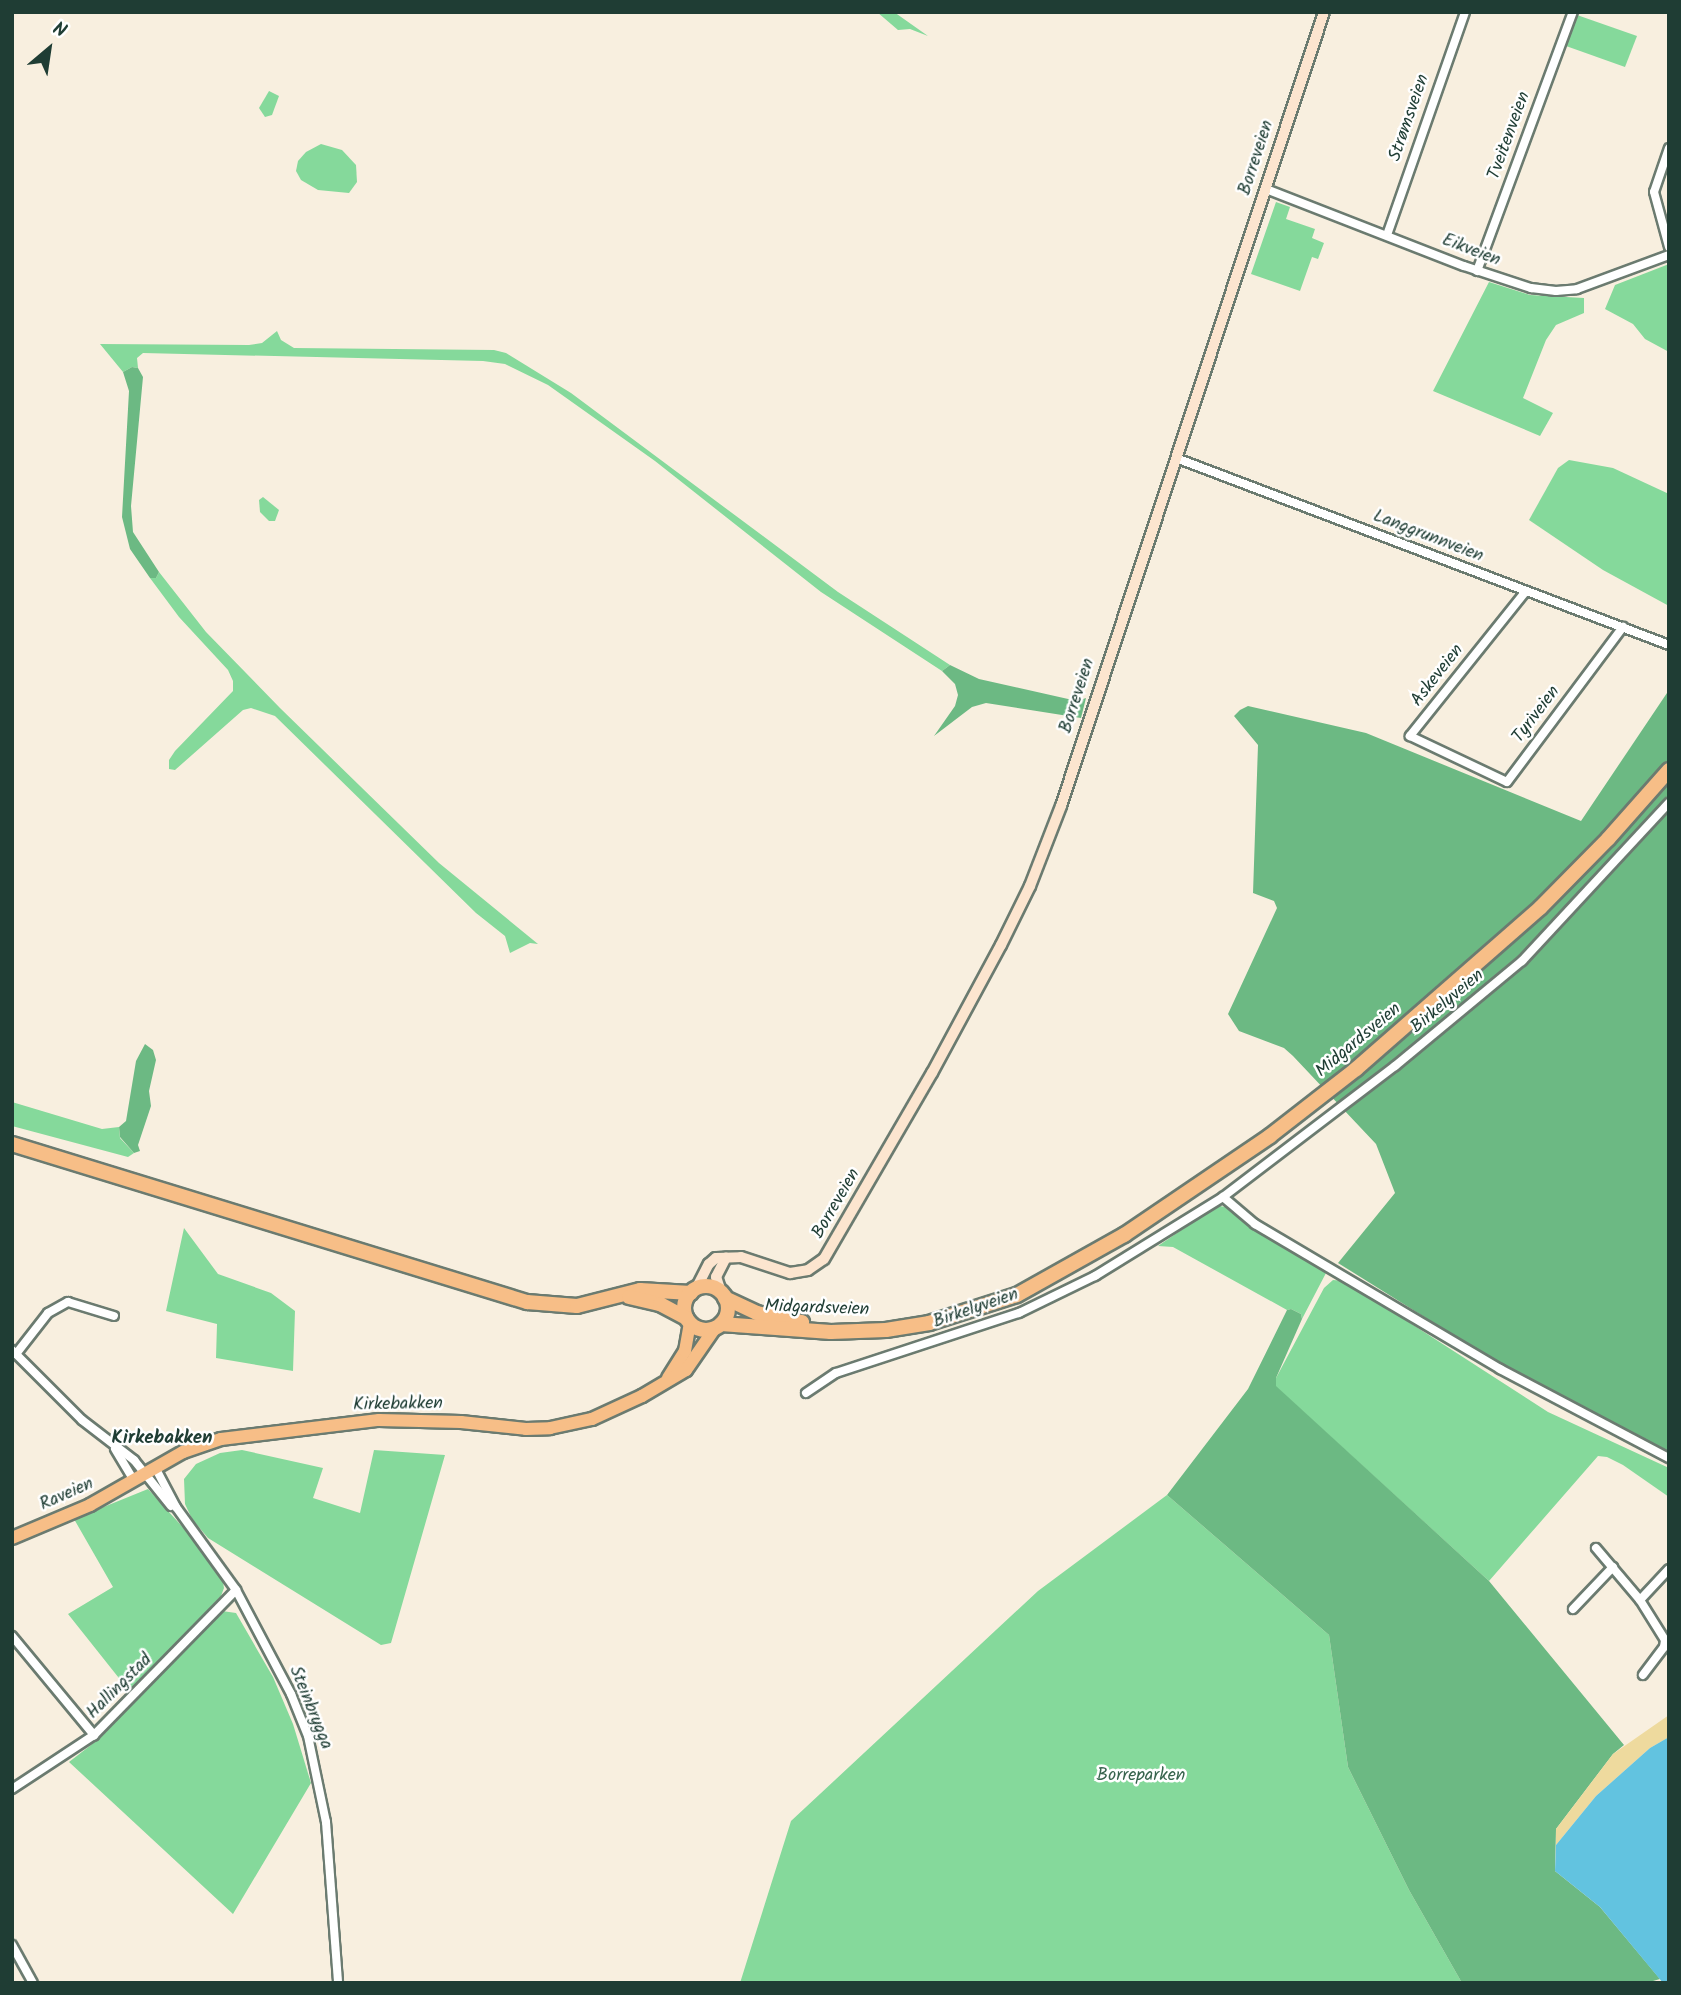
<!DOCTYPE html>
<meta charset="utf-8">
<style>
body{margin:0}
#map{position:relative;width:1681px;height:1995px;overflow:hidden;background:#f8efdf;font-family:Kalam,sans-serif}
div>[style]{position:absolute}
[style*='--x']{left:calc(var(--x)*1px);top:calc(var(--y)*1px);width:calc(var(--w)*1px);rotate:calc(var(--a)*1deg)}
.green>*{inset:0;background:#85d99b}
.forest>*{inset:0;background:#6cb983}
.sand>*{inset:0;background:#eeda9e}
.water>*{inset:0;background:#62c3e0}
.roads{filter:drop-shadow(2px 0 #6b7b70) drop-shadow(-2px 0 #6b7b70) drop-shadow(0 2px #6b7b70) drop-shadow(0 -2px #6b7b70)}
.street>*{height:8px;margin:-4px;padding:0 4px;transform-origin:4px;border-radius:4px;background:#fff}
.secondary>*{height:10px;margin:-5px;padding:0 5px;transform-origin:5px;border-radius:5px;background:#fce5cf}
.primary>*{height:12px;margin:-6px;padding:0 6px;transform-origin:6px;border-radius:6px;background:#f7be87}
.highway>*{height:14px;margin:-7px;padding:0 7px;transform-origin:7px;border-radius:7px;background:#f7be87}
.highway>.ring{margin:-7px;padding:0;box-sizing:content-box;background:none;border:14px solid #f7be87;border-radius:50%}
span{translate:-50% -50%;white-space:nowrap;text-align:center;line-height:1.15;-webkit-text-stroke:5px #fff;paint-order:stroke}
.street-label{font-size:18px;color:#1f3d34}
.park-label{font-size:18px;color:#38644e}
.neighbourhood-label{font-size:19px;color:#1f3d34;font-weight:700}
.frame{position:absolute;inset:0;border:14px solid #1f3d34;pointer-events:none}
.north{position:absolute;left:14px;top:14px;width:70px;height:70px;-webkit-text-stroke:5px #fff;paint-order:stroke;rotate:29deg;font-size:19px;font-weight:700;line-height:28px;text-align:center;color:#1f3d34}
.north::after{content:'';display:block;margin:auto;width:24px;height:32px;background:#1f3d34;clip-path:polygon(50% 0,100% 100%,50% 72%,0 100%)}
</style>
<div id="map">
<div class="green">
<div style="clip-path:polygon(877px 12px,894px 12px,928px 36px,910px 29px,898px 30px)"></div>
<div style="clip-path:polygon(1577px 15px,1637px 36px,1625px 67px,1566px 46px)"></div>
<div style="clip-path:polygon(269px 91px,279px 96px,272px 115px,265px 117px,259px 108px)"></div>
<div style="clip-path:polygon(321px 144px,342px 150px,356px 165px,357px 182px,349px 193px,318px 190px,301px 180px,296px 171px,298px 161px,306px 152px)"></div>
<div style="clip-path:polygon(1276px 202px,1290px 207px,1286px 219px,1315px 229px,1312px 238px,1324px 243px,1318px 259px,1312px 257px,1300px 291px,1251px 274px)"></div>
<div style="clip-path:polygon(1669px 264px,1669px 352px,1645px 339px,1633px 324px,1605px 309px,1615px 285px)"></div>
<div style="clip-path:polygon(1489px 282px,1530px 295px,1584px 298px,1584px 313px,1556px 325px,1546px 340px,1523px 398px,1553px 413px,1540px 436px,1433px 391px)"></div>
<div style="clip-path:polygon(277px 331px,281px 340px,294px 348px,494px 350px,506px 353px,571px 393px,838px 592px,950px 665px,942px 671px,821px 592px,655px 461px,548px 385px,505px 364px,483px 361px,143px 353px,137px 358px,138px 368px,132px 367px,123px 372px,100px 344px,249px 345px,262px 343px)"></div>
<div style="clip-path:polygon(1569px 460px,1613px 468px,1669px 494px,1669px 606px,1603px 570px,1529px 520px,1558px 468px)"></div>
<div style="clip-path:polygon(263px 497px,279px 510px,275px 521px,269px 521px,260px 512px,259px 500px)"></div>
<div style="clip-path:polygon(159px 572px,206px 632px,280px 708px,439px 863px,538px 944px,530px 943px,510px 953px,505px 936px,476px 913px,275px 716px,251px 708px,243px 710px,175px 770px,169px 769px,169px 760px,175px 751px,233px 691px,233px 681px,228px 670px,179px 617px,150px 578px,156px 578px)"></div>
<div style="clip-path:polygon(12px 1102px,102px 1129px,119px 1127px,120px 1138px,134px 1153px,128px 1157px,12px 1126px)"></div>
<div style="clip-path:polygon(1220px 1206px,1230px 1208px,1324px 1269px,1326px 1273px,1302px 1319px,1301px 1314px,1291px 1309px,1287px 1310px,1173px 1247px,1158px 1246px,1212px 1209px)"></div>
<div style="clip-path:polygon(184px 1228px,218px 1274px,271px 1293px,295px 1311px,293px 1371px,216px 1358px,217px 1324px,166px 1311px)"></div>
<div style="clip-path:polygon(1333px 1280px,1345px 1281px,1548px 1412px,1669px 1468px,1669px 1497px,1623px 1465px,1607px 1457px,1598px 1456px,1489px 1581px,1275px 1386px,1276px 1378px,1324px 1288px)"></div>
<div style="clip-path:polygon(242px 1450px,323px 1468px,313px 1498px,360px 1513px,374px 1450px,445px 1455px,391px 1643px,381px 1645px,208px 1538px,192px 1519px,185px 1504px,184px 1479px,196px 1464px,220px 1453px)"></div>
<div style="clip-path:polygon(148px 1489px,199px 1545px,222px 1576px,224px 1588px,221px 1596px,130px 1692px,68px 1614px,113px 1587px,74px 1519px)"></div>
<div style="clip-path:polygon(1167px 1495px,1329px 1635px,1348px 1767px,1409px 1890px,1462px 1983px,740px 1983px,791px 1821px,1038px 1591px)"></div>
<div style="clip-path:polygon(222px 1611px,236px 1613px,273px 1677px,293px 1724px,311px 1783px,233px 1914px,69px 1762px,100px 1738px)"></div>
</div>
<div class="forest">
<div style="clip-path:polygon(132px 367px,138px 368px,143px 377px,131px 506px,133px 532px,159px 572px,156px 578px,150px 578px,130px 549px,122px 517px,129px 391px,123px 372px)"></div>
<div style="clip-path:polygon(950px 665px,979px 679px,1077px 701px,1086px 698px,1081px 718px,986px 703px,972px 707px,934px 736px,955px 706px,958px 695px,955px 684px,942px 671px)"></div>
<div style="clip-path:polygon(1669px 690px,1669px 1459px,1490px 1358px,1338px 1263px,1395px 1193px,1376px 1144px,1293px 1056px,1284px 1048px,1239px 1031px,1228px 1014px,1277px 908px,1274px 901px,1253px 893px,1258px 745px,1234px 716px,1240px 710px,1248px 706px,1366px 733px,1581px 821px)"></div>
<div style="clip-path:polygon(145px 1044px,153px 1050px,156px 1060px,149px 1091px,151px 1106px,138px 1145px,140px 1151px,134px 1153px,120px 1137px,119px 1127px,126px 1121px,136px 1061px)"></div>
<div style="clip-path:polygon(1291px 1309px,1301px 1314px,1302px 1319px,1276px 1378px,1276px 1386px,1489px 1581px,1624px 1745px,1613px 1754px,1556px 1829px,1555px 1871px,1600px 1907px,1660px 1979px,1646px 1983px,1462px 1983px,1409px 1890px,1348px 1767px,1329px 1635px,1167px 1495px,1248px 1389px,1287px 1310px)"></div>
</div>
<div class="sand">
<div style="clip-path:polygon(1669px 1715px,1669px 1737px,1650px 1748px,1596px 1796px,1556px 1845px,1556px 1829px,1613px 1754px)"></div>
</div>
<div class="water">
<div style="clip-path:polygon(1669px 1737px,1669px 1983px,1663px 1983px,1600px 1907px,1555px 1871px,1556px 1845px,1596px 1796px,1650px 1748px)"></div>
</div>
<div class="roads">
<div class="street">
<div style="--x:1669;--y:148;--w:46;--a:108.8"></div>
<div style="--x:1654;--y:192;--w:57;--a:74.7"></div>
<div style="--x:1266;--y:189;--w:212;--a:21.3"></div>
<div style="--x:1464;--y:266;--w:71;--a:18.2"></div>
<div style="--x:1531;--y:288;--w:25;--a:7"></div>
<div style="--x:1556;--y:291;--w:21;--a:-5"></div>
<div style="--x:1577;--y:289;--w:98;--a:-20.3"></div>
<div style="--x:1387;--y:235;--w:236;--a:-70.7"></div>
<div style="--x:1477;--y:271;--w:276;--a:-69.7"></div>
<div style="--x:1176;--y:458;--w:527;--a:20.77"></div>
<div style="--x:1526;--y:591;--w:186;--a:128.7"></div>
<div style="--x:1410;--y:736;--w:107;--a:25.4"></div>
<div style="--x:1507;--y:782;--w:194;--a:-53.2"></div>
<div style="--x:1223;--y:1197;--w:42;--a:40.2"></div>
<div style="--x:1255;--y:1224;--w:285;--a:30.6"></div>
<div style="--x:1500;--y:1369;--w:191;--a:27.8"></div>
<div style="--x:12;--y:1350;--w:99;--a:45"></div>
<div style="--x:82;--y:1420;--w:66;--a:37.6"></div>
<div style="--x:134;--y:1460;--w:59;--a:51.2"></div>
<div style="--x:16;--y:1354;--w:52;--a:-52"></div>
<div style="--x:48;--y:1313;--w:23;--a:-29"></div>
<div style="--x:68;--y:1302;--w:48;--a:16.9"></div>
<div style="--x:806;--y:1393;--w:36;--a:-34"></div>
<div style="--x:836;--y:1373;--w:193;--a:-18.2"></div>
<div style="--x:1019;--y:1313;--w:85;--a:-26"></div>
<div style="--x:1095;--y:1276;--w:150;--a:-31.7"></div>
<div style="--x:1223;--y:1197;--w:216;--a:-37.3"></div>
<div style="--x:1395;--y:1066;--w:165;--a:-39.6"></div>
<div style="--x:1522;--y:961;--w:216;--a:-47.1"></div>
<div style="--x:115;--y:1449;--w:37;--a:59"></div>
<div style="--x:156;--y:1469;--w:43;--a:62.2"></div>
<div style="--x:176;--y:1507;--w:102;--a:54.1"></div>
<div style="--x:236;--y:1590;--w:118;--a:62.1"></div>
<div style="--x:291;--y:1694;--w:45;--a:68"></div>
<div style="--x:308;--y:1736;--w:88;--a:78.2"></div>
<div style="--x:326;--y:1822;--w:161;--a:85.7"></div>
<div style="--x:1596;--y:1548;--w:68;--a:49.8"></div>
<div style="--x:1640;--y:1600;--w:47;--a:58"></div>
<div style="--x:1665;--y:1640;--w:7;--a:98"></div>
<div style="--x:1664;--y:1647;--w:35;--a:127"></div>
<div style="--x:1640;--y:1600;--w:42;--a:-46.9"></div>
<div style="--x:1573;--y:1609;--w:58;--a:-46.4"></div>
<div style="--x:12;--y:1636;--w:129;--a:50.4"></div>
<div style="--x:12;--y:1789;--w:98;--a:-33.4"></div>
<div style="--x:94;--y:1735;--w:203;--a:-45.6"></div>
<div style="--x:12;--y:1945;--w:43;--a:61.1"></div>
</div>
<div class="secondary">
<div style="--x:696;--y:1289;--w:28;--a:-63"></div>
<div style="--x:709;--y:1264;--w:9;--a:-41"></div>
<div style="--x:716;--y:1258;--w:25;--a:-2"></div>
<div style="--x:741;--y:1257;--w:52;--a:18.1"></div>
<div style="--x:790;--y:1273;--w:18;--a:-9"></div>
<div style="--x:808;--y:1270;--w:19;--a:-35"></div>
<div style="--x:824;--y:1259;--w:215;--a:-59.9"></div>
<div style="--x:932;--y:1073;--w:145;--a:-61.7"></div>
<div style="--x:1001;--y:945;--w:66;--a:-63.8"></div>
<div style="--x:1030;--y:886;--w:86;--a:-68.8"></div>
<div style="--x:1061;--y:806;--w:836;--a:-71.67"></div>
<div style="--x:721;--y:1292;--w:16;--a:-108"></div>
<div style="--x:716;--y:1277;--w:22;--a:-63"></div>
</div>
<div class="primary">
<div style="--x:668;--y:1378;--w:32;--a:-58"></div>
<div style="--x:685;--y:1351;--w:28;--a:-80"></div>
<div style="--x:12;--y:1538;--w:85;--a:-22.9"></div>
<div style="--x:90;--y:1505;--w:107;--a:-29.7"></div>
<div style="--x:183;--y:1452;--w:40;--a:-18.9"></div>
<div style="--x:221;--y:1439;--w:159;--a:-6.9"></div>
<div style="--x:379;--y:1420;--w:82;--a:1.4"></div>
<div style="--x:461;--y:1422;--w:65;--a:6.1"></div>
<div style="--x:526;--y:1429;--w:24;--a:-2"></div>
<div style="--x:550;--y:1428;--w:43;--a:-12.1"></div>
<div style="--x:592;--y:1419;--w:55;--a:-24.7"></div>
<div style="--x:642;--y:1396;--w:51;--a:-30.6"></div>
<div style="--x:686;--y:1370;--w:51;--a:-55.4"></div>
</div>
<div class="highway">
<div style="--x:12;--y:1144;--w:539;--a:17.06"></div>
<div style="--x:527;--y:1302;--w:50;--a:4.6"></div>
<div style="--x:577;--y:1306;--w:65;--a:-14.3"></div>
<div style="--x:640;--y:1290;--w:51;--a:3.4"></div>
<div class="ring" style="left:684px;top:1286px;width:30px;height:30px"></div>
<div style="--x:629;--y:1297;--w:32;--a:13"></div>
<div style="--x:660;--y:1304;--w:30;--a:28"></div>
<div style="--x:725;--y:1298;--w:35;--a:25"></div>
<div style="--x:757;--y:1313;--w:46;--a:11.3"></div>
<div style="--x:721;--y:1324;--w:110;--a:4.2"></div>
<div style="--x:831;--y:1332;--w:55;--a:-2.1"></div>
<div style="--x:886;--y:1330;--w:44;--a:-9.2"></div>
<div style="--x:929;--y:1323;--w:92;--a:-17.7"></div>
<div style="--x:1017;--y:1295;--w:123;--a:-29.3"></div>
<div style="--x:1124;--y:1235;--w:176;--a:-34.1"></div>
<div style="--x:1270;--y:1136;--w:109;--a:-37.9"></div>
<div style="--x:1356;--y:1069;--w:244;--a:-41.2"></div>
<div style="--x:1540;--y:908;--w:97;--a:-45.4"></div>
<div style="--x:1608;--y:839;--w:92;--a:-48.5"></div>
</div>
</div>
<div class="street-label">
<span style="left:1410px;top:118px;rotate:-71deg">Strømsveien</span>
<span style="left:1510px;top:136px;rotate:-70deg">Tveitenveien</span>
<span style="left:1257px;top:158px;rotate:-72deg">Borreveien</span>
<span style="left:1471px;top:251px;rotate:21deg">Eikveien</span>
<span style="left:1428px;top:537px;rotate:21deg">Langgrunnveien</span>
<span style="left:1438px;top:676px;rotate:-52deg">Askeveien</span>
<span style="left:1078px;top:696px;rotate:-72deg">Borreveien</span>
<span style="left:1537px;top:715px;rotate:-53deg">Tyriveien</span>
<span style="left:1448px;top:1002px;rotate:-40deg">Birkelyveien</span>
<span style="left:1359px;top:1041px;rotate:-40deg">Midgardsveien</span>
<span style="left:837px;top:1204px;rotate:-60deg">Borreveien</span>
<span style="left:817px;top:1309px;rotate:2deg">Midgardsveien</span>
<span style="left:976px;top:1309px;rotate:-19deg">Birkelyveien</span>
<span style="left:398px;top:1405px;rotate:-1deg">Kirkebakken</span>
<span style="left:67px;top:1495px;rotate:-24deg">Raveien</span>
<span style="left:120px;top:1687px;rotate:-45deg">Hallingstad</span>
<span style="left:310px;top:1708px;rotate:68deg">Steinbrygga</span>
</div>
<div class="park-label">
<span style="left:1141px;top:1776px">Borreparken</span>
</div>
<div class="neighbourhood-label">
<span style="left:162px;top:1439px">Kirkebakken</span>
</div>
<div class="frame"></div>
<div class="north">N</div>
</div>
